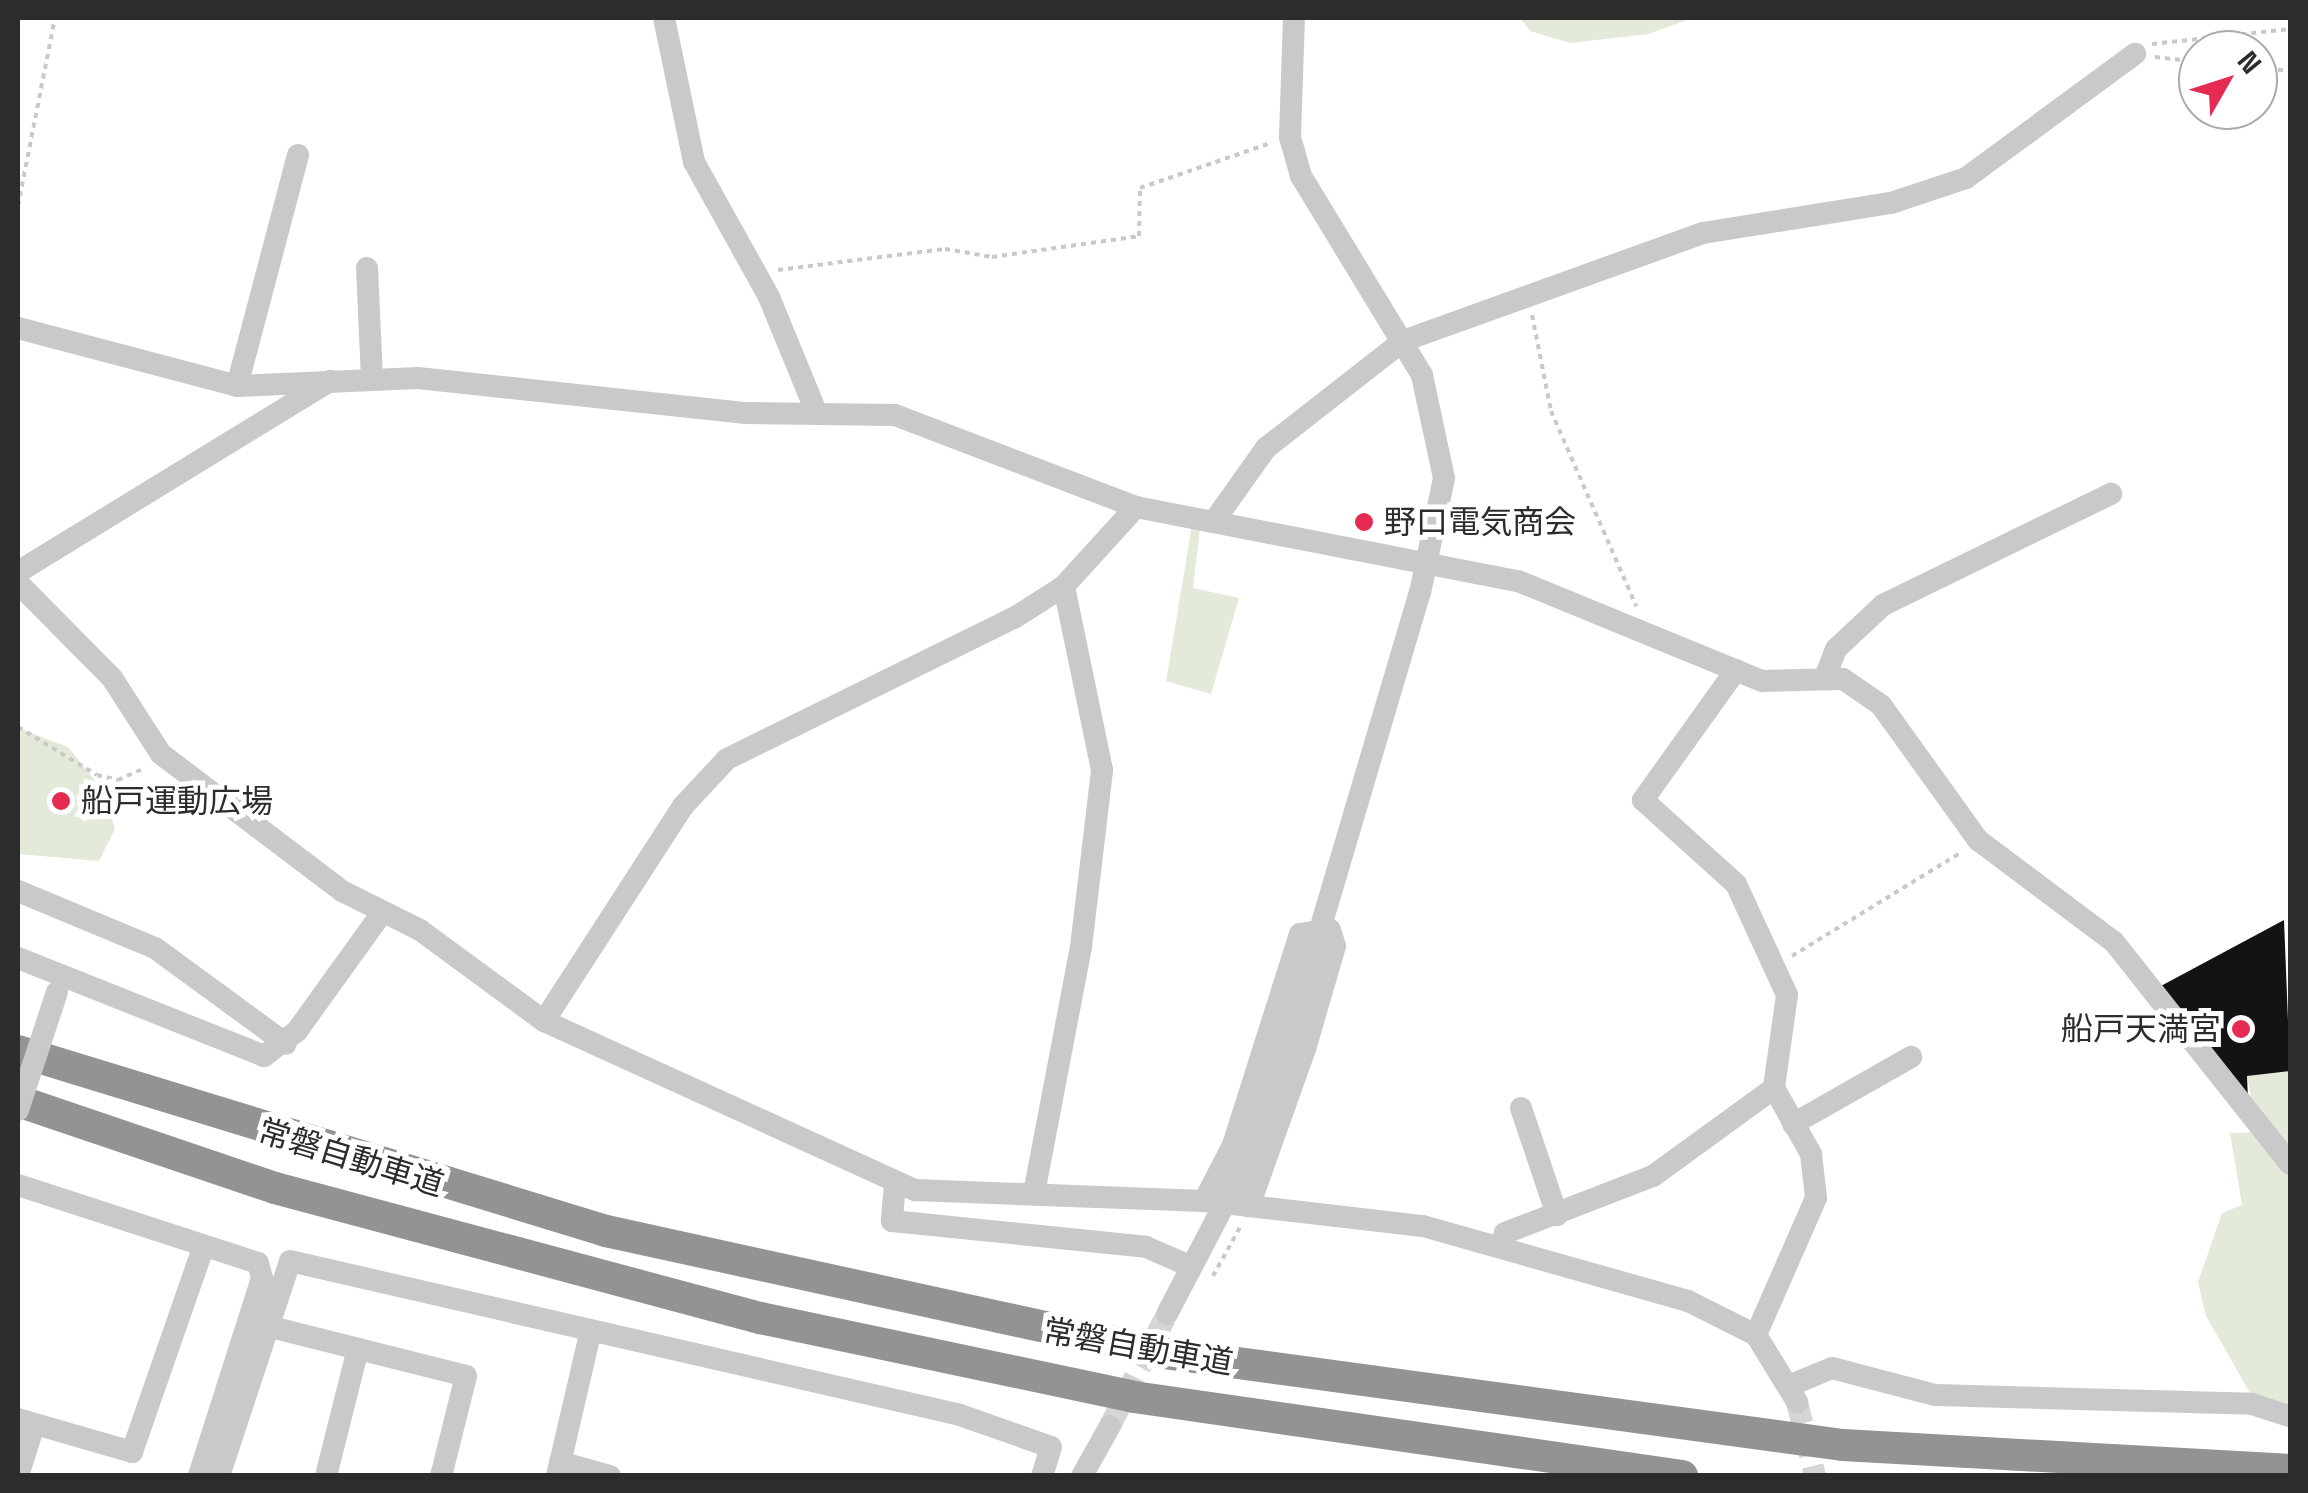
<!DOCTYPE html>
<meta charset="utf-8">
<style>
body{margin:0}
#map{position:relative;width:2308px;height:1493px;overflow:hidden;background:#fff;font-family:"Space Grotesk","Noto Sans JP",sans-serif}
div>[style]{position:absolute}
[style*='--x']{left:calc(var(--x)*1px);top:calc(var(--y)*1px);width:calc(var(--w)*1px);rotate:calc(var(--a)*1deg)}
.green>*{inset:0;background:#e4ead9}
.building>*{inset:0;background:#131313}
.minor-tunnel>*{height:22px;margin-top:-11px;transform-origin:0;background:repeating-linear-gradient(90deg,#d5d5d5 0 22px,transparent 0 33px)}
.path>*{height:4px;margin-top:-2px;transform-origin:0;background:repeating-linear-gradient(90deg,#c9c9c9 0 5px,transparent 0 10px)}
.minor>*{height:22px;margin:-11px;padding:0 11px;transform-origin:11px;border-radius:11px;background:#c9c9c9}
.highway>*{height:32px;margin:-16px;padding:0 16px;transform-origin:16px;border-radius:16px;background:#939393}
.minor-bridge>*{height:22px;margin:-11px;padding:0 11px;transform-origin:11px;border-radius:11px;background:#c9c9c9}
.dots>*{width:28px;height:28px;translate:-50% -50%;box-sizing:border-box;border:5px solid #fff;border-radius:50%}
span{translate:-50% -50%;white-space:nowrap;text-align:center;line-height:1.15;-webkit-text-stroke:10px #fff;paint-order:stroke}
.poi-label{font-size:32px;color:#2c2c2c}
.left{translate:0 -50%;text-align:left}
.right{translate:-100% -50%;text-align:right}
.street-label{font-size:32px;color:#2c2c2c}
.frame{position:absolute;inset:0;border:20px solid #2c2c2c;pointer-events:none}
.north{position:absolute;left:2178px;top:30px;width:100px;height:100px;box-sizing:border-box;background:#fff;border:2px solid #ababab;border-radius:50%;rotate:51deg;font-size:28px;font-weight:700;line-height:40px;text-align:center;color:#2c2c2c}
.north::after{content:'';display:block;margin:auto;width:35px;height:45px;background:#e62b53;clip-path:polygon(50% 0,100% 100%,50% 72%,0 100%)}
</style>
<div id="map">
<div class="green">
<div style="clip-path:polygon(1520px 18px,1693px 18px,1648px 34px,1570px 43px,1530px 31px)"></div>
<div style="clip-path:polygon(1193px 519px,1201px 520px,1193px 588px,1239px 598px,1211px 694px,1166px 681px)"></div>
<div style="clip-path:polygon(18px 728px,68px 747px,104px 792px,115px 829px,99px 861px,18px 854px)"></div>
<div style="clip-path:polygon(2290px 1071px,2290px 1406px,2250px 1393px,2206px 1316px,2198px 1282px,2222px 1213px,2242px 1205px,2230px 1133px,2258px 1132px,2247px 1076px)"></div>
</div>
<div class="building">
<div style="clip-path:polygon(1357px 511px,1376px 515px,1372px 533px,1352px 529px)"></div>
<div style="clip-path:polygon(2284px 920px,2290px 1071px,2247px 1076px,2248px 1099px,2159px 987px)"></div>
</div>
<div class="minor-tunnel">
<div style="--x:1797;--y:1402;--w:76;--a:76.3"></div>
<div style="--x:1110;--y:1426;--w:126;--a:-63"></div>
</div>
<div class="path">
<div style="--x:2152;--y:44;--w:139;--a:-6.2"></div>
<div style="--x:2155;--y:57;--w:43;--a:6.6"></div>
<div style="--x:2258;--y:68;--w:32;--a:5"></div>
<div style="--x:18;--y:206;--w:192;--a:-78.9"></div>
<div style="--x:778;--y:270;--w:168;--a:-7.2"></div>
<div style="--x:945;--y:249;--w:48;--a:9.7"></div>
<div style="--x:992;--y:257;--w:148;--a:-8.1"></div>
<div style="--x:1139;--y:236;--w:48;--a:-88.8"></div>
<div style="--x:1140;--y:188;--w:139;--a:-19"></div>
<div style="--x:1532;--y:315;--w:98;--a:78.8"></div>
<div style="--x:1551;--y:411;--w:213;--a:66.4"></div>
<div style="--x:18;--y:727;--w:92;--a:31.3"></div>
<div style="--x:97;--y:775;--w:22;--a:13"></div>
<div style="--x:118;--y:780;--w:30;--a:-24"></div>
<div style="--x:1792;--y:956;--w:199;--a:-31.5"></div>
<div style="--x:1213;--y:1276;--w:60;--a:-60.9"></div>
</div>
<div class="minor">
<div style="--x:664;--y:18;--w:147;--a:78.2"></div>
<div style="--x:694;--y:162;--w:154;--a:60.9"></div>
<div style="--x:769;--y:297;--w:121;--a:67.7"></div>
<div style="--x:367;--y:268;--w:109;--a:87.4"></div>
<div style="--x:18;--y:328;--w:227;--a:14.8"></div>
<div style="--x:237;--y:386;--w:181;--a:-2.5"></div>
<div style="--x:418;--y:378;--w:330;--a:6.1"></div>
<div style="--x:746;--y:413;--w:149;--a:0.8"></div>
<div style="--x:895;--y:415;--w:258;--a:20.9"></div>
<div style="--x:1136;--y:507;--w:389;--a:11"></div>
<div style="--x:1518;--y:581;--w:264;--a:22.3"></div>
<div style="--x:1762;--y:681;--w:81;--a:-1.4"></div>
<div style="--x:1843;--y:679;--w:46;--a:34.4"></div>
<div style="--x:1881;--y:705;--w:166;--a:54.3"></div>
<div style="--x:1978;--y:840;--w:170;--a:36.9"></div>
<div style="--x:2114;--y:942;--w:283;--a:51.6"></div>
<div style="--x:237;--y:386;--w:239;--a:-75.2"></div>
<div style="--x:1217;--y:517;--w:85;--a:-54.6"></div>
<div style="--x:1266;--y:448;--w:174;--a:-38"></div>
<div style="--x:1403;--y:341;--w:319;--a:-19.8"></div>
<div style="--x:1703;--y:233;--w:190;--a:-9.1"></div>
<div style="--x:1891;--y:203;--w:79;--a:-18.4"></div>
<div style="--x:1966;--y:178;--w:210;--a:-36.3"></div>
<div style="--x:18;--y:572;--w:366;--a:-31.5"></div>
<div style="--x:18;--y:583;--w:134;--a:45.3"></div>
<div style="--x:112;--y:678;--w:90;--a:57.2"></div>
<div style="--x:161;--y:754;--w:227;--a:37.1"></div>
<div style="--x:342;--y:891;--w:87;--a:26.6"></div>
<div style="--x:420;--y:930;--w:154;--a:36.3"></div>
<div style="--x:544;--y:1021;--w:408;--a:24.5"></div>
<div style="--x:915;--y:1190;--w:289;--a:2.2"></div>
<div style="--x:1204;--y:1201;--w:63;--a:-62.6"></div>
<div style="--x:1233;--y:1145;--w:221;--a:-72.4"></div>
<div style="--x:1300;--y:934;--w:30;--a:-8"></div>
<div style="--x:1330;--y:930;--w:17;--a:73"></div>
<div style="--x:1335;--y:946;--w:107;--a:106.2"></div>
<div style="--x:1305;--y:1049;--w:167;--a:109.6"></div>
<div style="--x:1249;--y:1206;--w:175;--a:6.6"></div>
<div style="--x:1423;--y:1226;--w:275;--a:15.8"></div>
<div style="--x:1688;--y:1301;--w:76;--a:26.6"></div>
<div style="--x:1756;--y:1335;--w:79;--a:58.5"></div>
<div style="--x:1736;--y:670;--w:160;--a:125.6"></div>
<div style="--x:1643;--y:800;--w:125;--a:42.1"></div>
<div style="--x:1736;--y:884;--w:122;--a:65.3"></div>
<div style="--x:1787;--y:995;--w:94;--a:98"></div>
<div style="--x:1774;--y:1088;--w:76;--a:60.7"></div>
<div style="--x:1811;--y:1154;--w:44;--a:83.5"></div>
<div style="--x:1816;--y:1198;--w:150;--a:113.7"></div>
<div style="--x:1826;--y:675;--w:28;--a:-69"></div>
<div style="--x:1836;--y:649;--w:64;--a:-43.1"></div>
<div style="--x:1883;--y:605;--w:254;--a:-26"></div>
<div style="--x:18;--y:891;--w:148;--a:22.6"></div>
<div style="--x:155;--y:948;--w:162;--a:36.2"></div>
<div style="--x:18;--y:958;--w:265;--a:21.7"></div>
<div style="--x:264;--y:1056;--w:41;--a:-37.1"></div>
<div style="--x:297;--y:1031;--w:144;--a:-54.3"></div>
<div style="--x:544;--y:1021;--w:256;--a:-57.1"></div>
<div style="--x:683;--y:806;--w:64;--a:-46.9"></div>
<div style="--x:727;--y:759;--w:320;--a:-26.2"></div>
<div style="--x:1014;--y:618;--w:59;--a:-32.6"></div>
<div style="--x:1064;--y:586;--w:107;--a:-47.7"></div>
<div style="--x:1521;--y:1108;--w:113;--a:71.4"></div>
<div style="--x:1793;--y:1124;--w:136;--a:-29.6"></div>
<div style="--x:895;--y:1184;--w:37;--a:95"></div>
<div style="--x:892;--y:1221;--w:255;--a:5.8"></div>
<div style="--x:1146;--y:1247;--w:48;--a:23.4"></div>
<div style="--x:18;--y:1185;--w:252;--a:18"></div>
<div style="--x:258;--y:1263;--w:16;--a:75"></div>
<div style="--x:262;--y:1278;--w:208;--a:107.7"></div>
<div style="--x:1035;--y:1188;--w:245;--a:-79.2"></div>
<div style="--x:1081;--y:947;--w:178;--a:-83.2"></div>
<div style="--x:1102;--y:770;--w:188;--a:-101.7"></div>
<div style="--x:1502;--y:1244;--w:11;--a:-75"></div>
<div style="--x:1505;--y:1233;--w:159;--a:-21.1"></div>
<div style="--x:1653;--y:1176;--w:150;--a:-36"></div>
<div style="--x:1167;--y:1314;--w:153;--a:-62.4"></div>
<div style="--x:1238;--y:1178;--w:125;--a:-69.8"></div>
<div style="--x:1281;--y:1061;--w:488;--a:-73.5"></div>
<div style="--x:1420;--y:593;--w:117;--a:-78.2"></div>
<div style="--x:1444;--y:478;--w:105;--a:-102.1"></div>
<div style="--x:1422;--y:375;--w:233;--a:-121.3"></div>
<div style="--x:1301;--y:176;--w:41;--a:-105.8"></div>
<div style="--x:1290;--y:137;--w:119;--a:-88.1"></div>
<div style="--x:267;--y:1326;--w:205;--a:14.1"></div>
<div style="--x:466;--y:1376;--w:103;--a:104"></div>
<div style="--x:1791;--y:1385;--w:44;--a:-22.5"></div>
<div style="--x:1832;--y:1368;--w:106;--a:14.7"></div>
<div style="--x:1935;--y:1395;--w:317;--a:1.6"></div>
<div style="--x:2252;--y:1404;--w:40;--a:18"></div>
<div style="--x:18;--y:1419;--w:119;--a:16.1"></div>
<div style="--x:132;--y:1452;--w:216;--a:-70.8"></div>
<div style="--x:560;--y:1462;--w:52;--a:15.6"></div>
<div style="--x:18;--y:1476;--w:53;--a:-72.6"></div>
<div style="--x:219;--y:1476;--w:226;--a:-71.7"></div>
<div style="--x:290;--y:1261;--w:687;--a:12.94"></div>
<div style="--x:960;--y:1415;--w:96;--a:19.4"></div>
<div style="--x:1051;--y:1447;--w:30;--a:107"></div>
<div style="--x:326;--y:1476;--w:131;--a:-75.9"></div>
<div style="--x:557;--y:1476;--w:146;--a:-76.9"></div>
<div style="--x:1082;--y:1476;--w:57;--a:-60.8"></div>
</div>
<div class="highway">
<div style="--x:18;--y:1051;--w:615;--a:17.02"></div>
<div style="--x:606;--y:1231;--w:571;--a:12.33"></div>
<div style="--x:1164;--y:1353;--w:685;--a:7.72"></div>
<div style="--x:1843;--y:1445;--w:448;--a:3.2"></div>
<div style="--x:18;--y:1101;--w:271;--a:18.7"></div>
<div style="--x:275;--y:1188;--w:502;--a:15"></div>
<div style="--x:760;--y:1318;--w:382;--a:11.9"></div>
<div style="--x:1134;--y:1397;--w:554;--a:8.2"></div>
</div>
<div class="minor-bridge">
<div style="--x:18;--y:1110;--w:124;--a:-71.7"></div>
<div style="--x:1204;--y:1201;--w:45;--a:6.3"></div>
</div>
<div class="dots">
<div style="left:1364px;top:522px;background:#e62b53"></div>
<div style="left:61px;top:801px;background:#e62b53"></div>
<div style="left:2241px;top:1029px;background:#e62b53"></div>
</div>
<div class="poi-label">
<span class="left" style="left:1384px;top:522px">野口電気商会</span>
<span class="left" style="left:81px;top:801px">船戸運動広場</span>
<span class="right" style="left:2221px;top:1029px">船戸天満宮</span>
</div>
<div class="street-label">
<span style="left:351px;top:1158px;rotate:17deg">常磐自動車道</span>
<span style="left:1138px;top:1347px;rotate:10deg">常磐自動車道</span>
</div>
<div class="frame"></div>
<div class="north">N</div>
</div>
